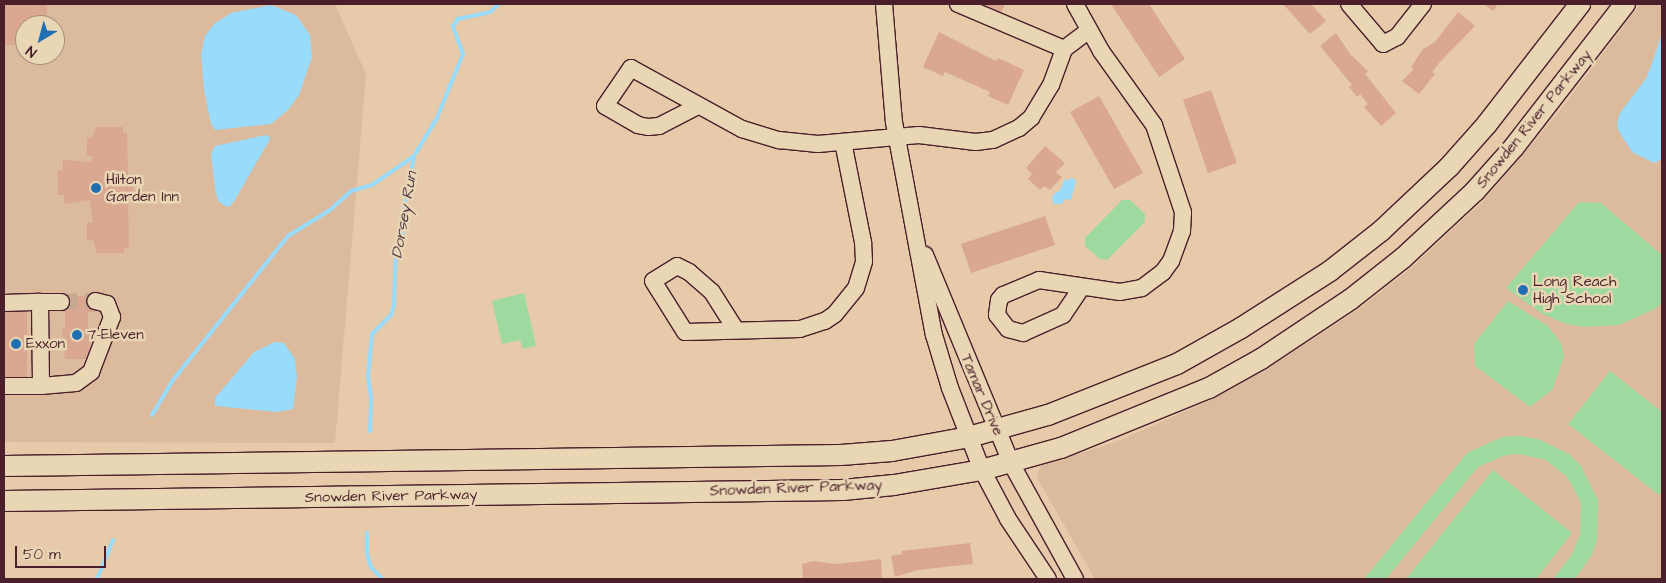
<!DOCTYPE html>
<style>
body{margin:0}
#map{position:relative;width:1666px;height:583px;overflow:hidden;background:#e6caaa;font-family:"Architects Daughter",sans-serif}
div>[style]{position:absolute}
[style*='--x']{left:calc(var(--x)*1px);top:calc(var(--y)*1px);width:calc(var(--w)*1px);rotate:calc(var(--a)*1deg)}
.built>*{inset:0;background:#dcba9d}
.green>*{inset:0;background:#9edaa0}
.water>*{inset:0;background:#99dbfb}
.stream>*{height:4px;margin:-2px;padding:0 2px;transform-origin:2px;border-radius:2px;background:#99dbfb}
.building>*{inset:0;background:#daa790}
.minor-tunnel>*{height:16px;margin-top:-8px;transform-origin:0;background:repeating-linear-gradient(90deg,#c7a891 0 16px,transparent 0 24px)}
.roads{filter:drop-shadow(1px 0 #4a1f2b) drop-shadow(-1px 0 #4a1f2b) drop-shadow(0 1px #4a1f2b) drop-shadow(0 -1px #4a1f2b)}
.minor>*{height:16px;margin:-8px;padding:0 8px;transform-origin:8px;border-radius:8px;background:#e9d6b4}
.major>*{height:20px;margin:-10px;padding:0 10px;transform-origin:10px;border-radius:10px;background:#e9d6b4}
.dots>*{width:14px;height:14px;translate:-50% -50%;box-sizing:border-box;border:2px solid #e9d6b4;border-radius:50%}
span{translate:-50% -50%;white-space:nowrap;text-align:center;line-height:1.15;-webkit-text-stroke:5px #e9d6b4;paint-order:stroke}
.street-label{font-size:15px;color:#4a1f2b}
.poi-label{font-size:15px;color:#4a1f2b}
.left{translate:0 -50%;text-align:left}
.water-label{font-size:16px;color:#563b4a;font-style:italic}
.frame{position:absolute;inset:0;border:5px solid #4a1f2b;pointer-events:none}
.north{position:absolute;left:15px;top:15px;width:50px;height:50px;box-sizing:border-box;background:#e9d6b4;border:1px solid #a98d7d;border-radius:50%;rotate:217deg;font-size:14px;font-weight:700;line-height:20px;text-align:center;color:#4a1f2b}
.north::after{content:'';display:block;margin:auto;width:18px;height:22px;background:#1f6fb2;clip-path:polygon(50% 0,100% 100%,50% 72%,0 100%)}
.scale{position:absolute;left:15px;top:546px;width:91px;height:22px;box-sizing:border-box;border:2px solid #4a1f2b;border-top:0;padding-left:6px;font-size:15px;line-height:18px;white-space:nowrap;color:#4a1f2b;-webkit-text-stroke:4px #e9d6b4;paint-order:stroke}
</style>
<div id="map">
<div class="built">
<div style="clip-path:polygon(evenodd,4px 4px,335px 4px,366px 74px,335px 443px,4px 442px,4px 4px,25px 25px,55px 25px,55px 55px,25px 55px,25px 25px)"></div>
<div style="clip-path:polygon(1640px 4px,1662px 4px,1662px 579px,1095px 579px,1039px 481px,1037px 474px,1042px 465px,1116px 442px,1213px 399px,1267px 369px,1356px 311px,1410px 269px,1485px 199px,1559px 112px)"></div>
</div>
<div class="green">
<div style="clip-path:polygon(1122px 200px,1130px 200px,1145px 214px,1145px 222px,1107px 260px,1100px 259px,1085px 246px,1085px 238px)"></div>
<div style="clip-path:polygon(1579px 202px,1601px 203px,1662px 255px,1662px 303px,1655px 309px,1619px 325px,1582px 327px,1563px 323px,1541px 313px,1506px 288px)"></div>
<div style="clip-path:polygon(524px 293px,536px 346px,523px 349px,520px 340px,502px 344px,492px 301px)"></div>
<div style="clip-path:polygon(1508px 301px,1548px 326px,1561px 343px,1564px 357px,1552px 390px,1530px 407px,1475px 366px,1474px 344px)"></div>
<div style="clip-path:polygon(1610px 371px,1662px 412px,1662px 491px,1659px 495px,1568px 424px)"></div>
<div style="clip-path:polygon(1519px 436px,1538px 439px,1569px 454px,1581px 466px,1598px 500px,1597px 540px,1592px 555px,1575px 579px,1553px 579px,1571px 556px,1580px 535px,1581px 504px,1575px 491px,1567px 477px,1546px 460px,1519px 454px,1506px 455px,1478px 467px,1386px 579px,1364px 579px,1467px 453px,1502px 437px)"></div>
<div style="clip-path:polygon(1493px 470px,1572px 533px,1536px 579px,1406px 579px)"></div>
</div>
<div class="water">
<div style="clip-path:polygon(271px 5px,296px 15px,310px 35px,312px 57px,299px 95px,288px 110px,271px 124px,215px 130px,211px 124px,204px 90px,201px 54px,205px 36px,214px 24px,231px 13px)"></div>
<div style="clip-path:polygon(1662px 34px,1662px 159px,1654px 163px,1632px 152px,1618px 130px,1617px 122px,1620px 113px,1647px 77px)"></div>
<div style="clip-path:polygon(266px 135px,270px 137px,269px 141px,233px 203px,229px 207px,225px 206px,218px 201px,215px 188px,211px 154px,215px 146px)"></div>
<div style="clip-path:polygon(1071px 177px,1076px 181px,1071px 200px,1065px 199px,1062px 204px,1053px 204px,1052px 196px,1060px 190px,1065px 179px,1068px 181px)"></div>
<div style="clip-path:polygon(275px 342px,284px 343px,295px 359px,297px 377px,293px 409px,278px 412px,215px 406px,215px 398px,254px 352px)"></div>
</div>
<div class="stream">
<div style="--x:152;--y:415;--w:41;--a:-59"></div>
<div style="--x:173;--y:380;--w:184;--a:-51.4"></div>
<div style="--x:288;--y:236;--w:49;--a:-31.8"></div>
<div style="--x:330;--y:210;--w:28;--a:-42"></div>
<div style="--x:351;--y:191;--w:22;--a:-16"></div>
<div style="--x:372;--y:185;--w:51;--a:-34.6"></div>
<div style="--x:370;--y:431;--w:34;--a:-88"></div>
<div style="--x:371;--y:397;--w:21;--a:-98"></div>
<div style="--x:368;--y:376;--w:42;--a:-84.6"></div>
<div style="--x:372;--y:334;--w:27;--a:-45"></div>
<div style="--x:391;--y:315;--w:10;--a:-73"></div>
<div style="--x:394;--y:305;--w:59;--a:-88.1"></div>
<div style="--x:396;--y:246;--w:20;--a:-63"></div>
<div style="--x:405;--y:228;--w:14;--a:-98"></div>
<div style="--x:403;--y:214;--w:59;--a:-79.3"></div>
<div style="--x:414;--y:156;--w:44;--a:-58.8"></div>
<div style="--x:437;--y:118;--w:69;--a:-67.9"></div>
<div style="--x:463;--y:54;--w:30;--a:-110"></div>
<div style="--x:453;--y:26;--w:9;--a:-54"></div>
<div style="--x:458;--y:19;--w:33;--a:-12"></div>
<div style="--x:490;--y:12;--w:12;--a:-42"></div>
<div style="--x:367;--y:533;--w:21;--a:90"></div>
<div style="--x:367;--y:554;--w:14;--a:73"></div>
<div style="--x:371;--y:567;--w:16;--a:47"></div>
<div style="--x:97;--y:579;--w:42;--a:-67.7"></div>
</div>
<div class="building">
<div style="clip-path:polygon(4px 4px,47px 4px,47px 25px,25px 25px,25px 45px,4px 45px)"></div>
<div style="clip-path:polygon(976px 4px,1005px 4px,1000px 15px)"></div>
<div style="clip-path:polygon(1111px 4px,1149px 4px,1185px 59px,1159px 77px)"></div>
<div style="clip-path:polygon(1283px 4px,1311px 4px,1326px 21px,1310px 34px)"></div>
<div style="clip-path:polygon(1484px 4px,1498px 4px,1493px 11px)"></div>
<div style="clip-path:polygon(1458px 12px,1475px 26px,1440px 62px,1432px 72px,1435px 74px,1419px 94px,1402px 81px,1414px 69px,1411px 67px,1423px 49px,1435px 42px)"></div>
<div style="clip-path:polygon(939px 32px,996px 61px,998px 58px,1024px 70px,1008px 105px,988px 96px,990px 92px,945px 72px,943px 76px,923px 67px)"></div>
<div style="clip-path:polygon(1336px 33px,1350px 54px,1368px 71px,1365px 74px,1396px 113px,1381px 126px,1364px 107px,1368px 104px,1360px 94px,1357px 97px,1349px 87px,1352px 85px,1320px 46px)"></div>
<div style="clip-path:polygon(1211px 90px,1237px 163px,1208px 173px,1183px 100px)"></div>
<div style="clip-path:polygon(1099px 96px,1143px 173px,1114px 189px,1070px 112px)"></div>
<div style="clip-path:polygon(96px 127px,123px 127px,123px 133px,127px 133px,128px 181px,133px 181px,133px 199px,128px 199px,129px 248px,124px 248px,124px 253px,97px 253px,93px 240px,87px 240px,87px 223px,93px 223px,90px 200px,64px 204px,64px 195px,58px 195px,58px 170px,63px 170px,63px 160px,92px 162px,92px 156px,87px 156px,87px 138px,92px 138px)"></div>
<div style="clip-path:polygon(1045px 146px,1065px 163px,1056px 172px,1062px 177px,1050px 190px,1044px 186px,1040px 190px,1028px 179px,1032px 174px,1026px 168px)"></div>
<div style="clip-path:polygon(1045px 216px,1055px 245px,971px 273px,961px 244px)"></div>
<div style="clip-path:polygon(61px 296px,95px 296px,95px 312px,88px 312px,88px 328px,92px 328px,88px 359px,65px 359px,62px 328px,65px 328px,65px 312px,61px 312px)"></div>
<div style="clip-path:polygon(5px 312px,27px 312px,27px 377px,5px 377px)"></div>
<div style="clip-path:polygon(970px 543px,973px 564px,917px 570px,895px 577px,891px 556px,902px 554px,902px 551px)"></div>
<div style="clip-path:polygon(881px 559px,882px 579px,803px 579px,802px 564px,813px 561px,836px 564px)"></div>
</div>
<div class="minor-tunnel">
<div style="--x:61;--y:302;--w:34;--a:-2"></div>
</div>
<div class="roads">
<div class="minor">
<div style="--x:884;--y:4;--w:118;--a:85.2"></div>
<div style="--x:894;--y:122;--w:217;--a:79.4"></div>
<div style="--x:934;--y:335;--w:55;--a:73.2"></div>
<div style="--x:950;--y:388;--w:88;--a:68.7"></div>
<div style="--x:982;--y:470;--w:55;--a:62"></div>
<div style="--x:1008;--y:519;--w:72;--a:56.3"></div>
<div style="--x:958;--y:4;--w:115;--a:23"></div>
<div style="--x:1075;--y:4;--w:54;--a:61"></div>
<div style="--x:1101;--y:51;--w:91;--a:54.4"></div>
<div style="--x:1154;--y:125;--w:92;--a:71.6"></div>
<div style="--x:1183;--y:212;--w:19;--a:93"></div>
<div style="--x:1182;--y:231;--w:32;--a:110"></div>
<div style="--x:1171;--y:261;--w:14;--a:126"></div>
<div style="--x:1163;--y:272;--w:26;--a:143"></div>
<div style="--x:1142;--y:288;--w:22;--a:170"></div>
<div style="--x:1120;--y:292;--w:82;--a:-171.6"></div>
<div style="--x:1039;--y:280;--w:39;--a:157"></div>
<div style="--x:1003;--y:295;--w:6;--a:129"></div>
<div style="--x:999;--y:300;--w:15;--a:98"></div>
<div style="--x:997;--y:315;--w:18;--a:52"></div>
<div style="--x:1008;--y:329;--w:16;--a:15"></div>
<div style="--x:1023;--y:333;--w:44;--a:-24.2"></div>
<div style="--x:1063;--y:315;--w:32;--a:-56"></div>
<div style="--x:1349;--y:4;--w:52;--a:49.6"></div>
<div style="--x:1383;--y:44;--w:16;--a:-27"></div>
<div style="--x:1397;--y:37;--w:42;--a:-51.8"></div>
<div style="--x:698;--y:106;--w:44;--a:152.9"></div>
<div style="--x:659;--y:126;--w:11;--a:175"></div>
<div style="--x:648;--y:127;--w:10;--a:-169"></div>
<div style="--x:638;--y:125;--w:38;--a:-150"></div>
<div style="--x:605;--y:106;--w:46;--a:-55.6"></div>
<div style="--x:631;--y:68;--w:127;--a:28.8"></div>
<div style="--x:742;--y:129;--w:39;--a:17"></div>
<div style="--x:779;--y:140;--w:39;--a:6"></div>
<div style="--x:818;--y:144;--w:101;--a:-5.1"></div>
<div style="--x:919;--y:135;--w:57;--a:7"></div>
<div style="--x:976;--y:142;--w:17;--a:-7"></div>
<div style="--x:993;--y:140;--w:29;--a:-25"></div>
<div style="--x:1019;--y:128;--w:16;--a:-40"></div>
<div style="--x:1031;--y:118;--w:39;--a:-59"></div>
<div style="--x:1051;--y:85;--w:38;--a:-70"></div>
<div style="--x:1064;--y:49;--w:31;--a:-37"></div>
<div style="--x:925;--y:255;--w:225;--a:67.5"></div>
<div style="--x:1011;--y:463;--w:132;--a:61.1"></div>
<div style="--x:40;--y:302;--w:21;--a:0"></div>
<div style="--x:4;--y:303;--w:36;--a:-2"></div>
<div style="--x:40;--y:302;--w:84;--a:89.3"></div>
<div style="--x:41;--y:386;--w:37;--a:180"></div>
<div style="--x:736;--y:330;--w:45;--a:-122.3"></div>
<div style="--x:712;--y:292;--w:30;--a:-139"></div>
<div style="--x:689;--y:272;--w:13;--a:-153"></div>
<div style="--x:677;--y:266;--w:28;--a:148"></div>
<div style="--x:653;--y:281;--w:60;--a:57.9"></div>
<div style="--x:685;--y:332;--w:115;--a:-1.5"></div>
<div style="--x:800;--y:329;--w:26;--a:-18"></div>
<div style="--x:825;--y:321;--w:12;--a:-35"></div>
<div style="--x:835;--y:314;--w:33;--a:-51"></div>
<div style="--x:856;--y:288;--w:28;--a:-73"></div>
<div style="--x:864;--y:261;--w:19;--a:-93"></div>
<div style="--x:863;--y:242;--w:102;--a:-101.3"></div>
<div style="--x:41;--y:386;--w:35;--a:-5"></div>
<div style="--x:76;--y:383;--w:19;--a:-36"></div>
<div style="--x:91;--y:372;--w:59;--a:-69.1"></div>
<div style="--x:112;--y:317;--w:14;--a:-111"></div>
<div style="--x:107;--y:304;--w:12;--a:-166"></div>
</div>
<div class="major">
<div style="--x:4;--y:466;--w:837;--a:-0.75"></div>
<div style="--x:841;--y:455;--w:51;--a:-4.5"></div>
<div style="--x:892;--y:451;--w:78;--a:-10.3"></div>
<div style="--x:969;--y:437;--w:82;--a:-15.6"></div>
<div style="--x:1048;--y:415;--w:139;--a:-21.6"></div>
<div style="--x:1177;--y:364;--w:73;--a:-29.4"></div>
<div style="--x:1241;--y:328;--w:106;--a:-32.6"></div>
<div style="--x:1330;--y:271;--w:65;--a:-38.1"></div>
<div style="--x:1381;--y:231;--w:93;--a:-43.3"></div>
<div style="--x:1449;--y:167;--w:57;--a:-48.5"></div>
<div style="--x:1487;--y:124;--w:152;--a:-52.2"></div>
<div style="--x:4;--y:501;--w:839;--a:-0.75"></div>
<div style="--x:843;--y:490;--w:51;--a:-5.6"></div>
<div style="--x:894;--y:485;--w:89;--a:-9.7"></div>
<div style="--x:982;--y:470;--w:82;--a:-15.6"></div>
<div style="--x:1061;--y:448;--w:160;--a:-22.1"></div>
<div style="--x:1209;--y:388;--w:60;--a:-29.1"></div>
<div style="--x:1261;--y:359;--w:108;--a:-33.7"></div>
<div style="--x:1351;--y:299;--w:66;--a:-38.3"></div>
<div style="--x:1403;--y:258;--w:98;--a:-42.9"></div>
<div style="--x:1475;--y:191;--w:59;--a:-48.4"></div>
<div style="--x:1514;--y:147;--w:181;--a:-52.2"></div>
</div>
</div>
<div class="dots">
<div style="left:96px;top:188px;background:#1f6fb2"></div>
<div style="left:1523px;top:290px;background:#1f6fb2"></div>
<div style="left:77px;top:335px;background:#1f6fb2"></div>
<div style="left:16px;top:344px;background:#1f6fb2"></div>
</div>
<div class="street-label">
<span style="left:1534px;top:119px;rotate:-51deg">Snowden River Parkway</span>
<span style="left:982px;top:395px;rotate:67deg">Tamar Drive</span>
<span style="left:796px;top:488px;rotate:-2deg">Snowden River Parkway</span>
<span style="left:391px;top:496px;rotate:-1deg">Snowden River Parkway</span>
</div>
<div class="poi-label">
<span class="left" style="left:106px;top:188px">Hilton<br>Garden Inn</span>
<span class="left" style="left:1533px;top:290px">Long Reach<br>High School</span>
<span class="left" style="left:87px;top:335px">7-Eleven</span>
<span class="left" style="left:26px;top:344px">Exxon</span>
</div>
<div class="water-label">
<span style="left:404px;top:215px;rotate:-80deg">Dorsey Run</span>
</div>
<div class="frame"></div>
<div class="north">N</div>
<div class="scale">50 m</div>
</div>
